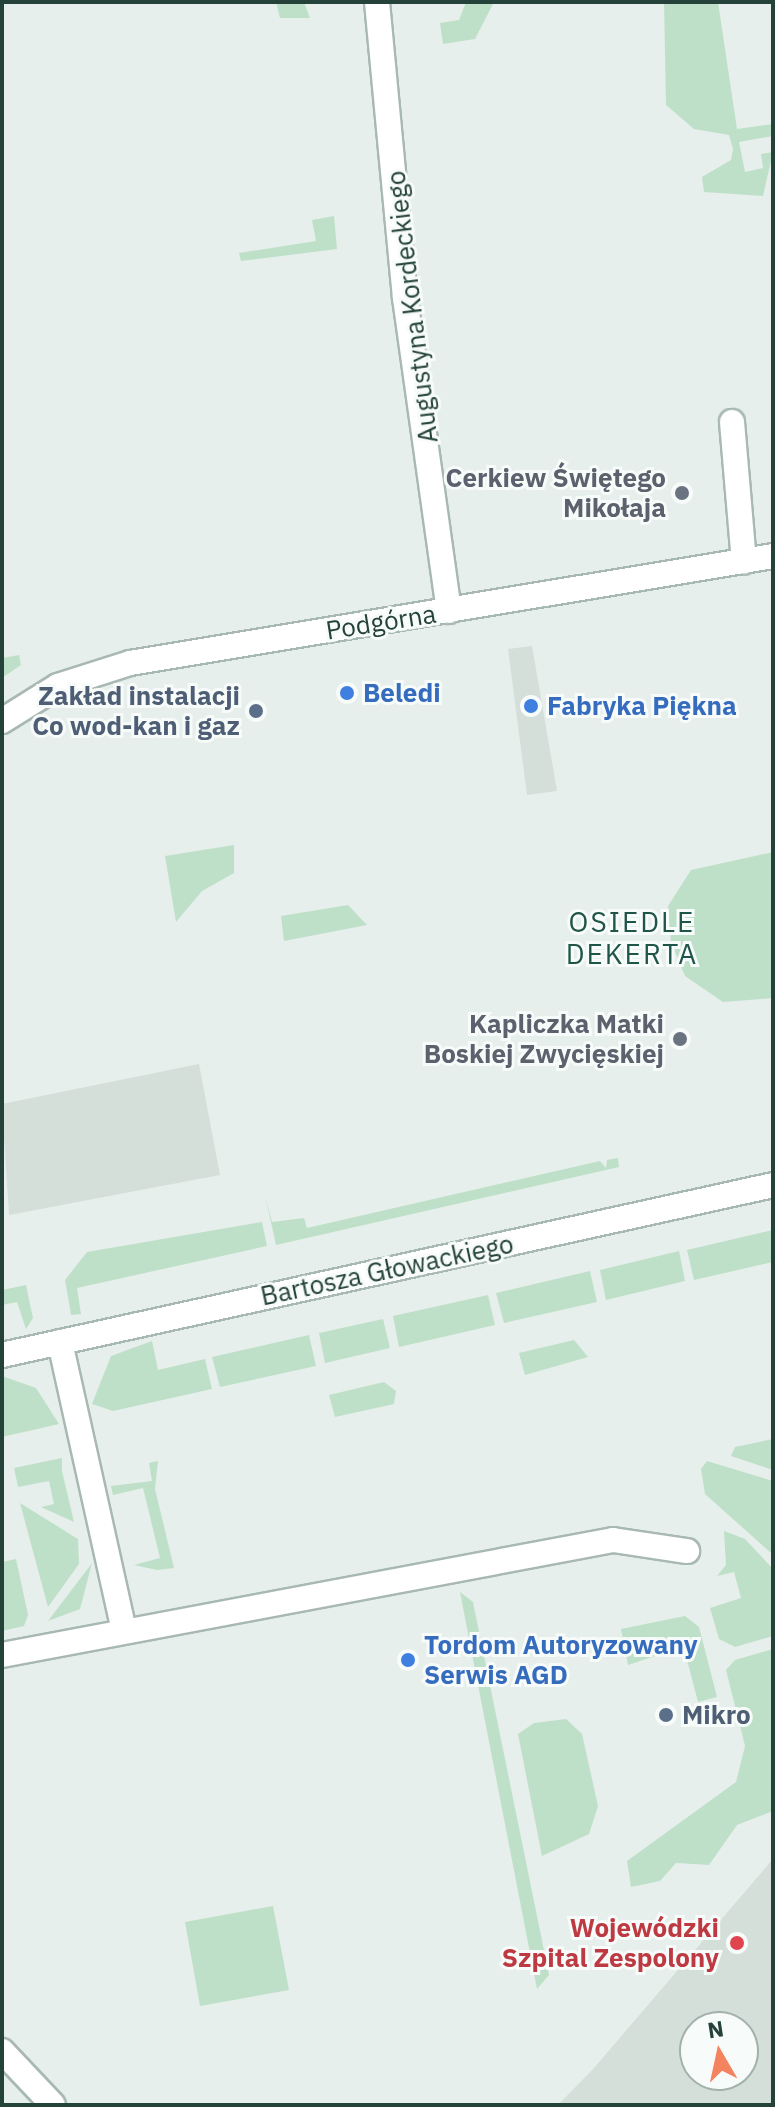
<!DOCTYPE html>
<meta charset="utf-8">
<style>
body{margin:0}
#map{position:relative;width:775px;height:2107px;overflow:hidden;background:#e6efeb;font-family:"IBM Plex Sans",sans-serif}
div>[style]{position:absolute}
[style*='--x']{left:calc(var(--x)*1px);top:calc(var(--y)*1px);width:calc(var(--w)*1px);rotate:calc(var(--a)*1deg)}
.built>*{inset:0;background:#d4dfda}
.green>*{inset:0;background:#bfe0c8}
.roads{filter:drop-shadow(2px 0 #a8b8b2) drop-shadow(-2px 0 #a8b8b2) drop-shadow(0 2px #a8b8b2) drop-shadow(0 -2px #a8b8b2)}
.street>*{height:24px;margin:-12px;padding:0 12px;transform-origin:12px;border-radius:12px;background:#fff}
.secondary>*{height:24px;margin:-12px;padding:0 12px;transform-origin:12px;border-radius:12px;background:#fff}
.dots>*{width:22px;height:22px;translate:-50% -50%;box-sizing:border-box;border:4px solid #f7fbf9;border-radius:50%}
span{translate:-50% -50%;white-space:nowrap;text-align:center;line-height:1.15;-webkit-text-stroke:6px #f7fbf9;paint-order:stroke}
.street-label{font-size:26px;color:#24423a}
.worship-label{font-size:26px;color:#5b616d;font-weight:700}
.right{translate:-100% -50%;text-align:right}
.shop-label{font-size:26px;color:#366cbe;font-weight:700}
.left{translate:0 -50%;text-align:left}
.service-label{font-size:26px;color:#4e5e75;font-weight:700}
.health-label{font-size:26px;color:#be3a42;font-weight:700}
.neighbourhood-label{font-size:28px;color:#1f5548;letter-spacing:2px}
.frame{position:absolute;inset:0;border:4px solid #24423a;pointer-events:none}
.north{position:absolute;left:679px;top:2011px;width:80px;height:80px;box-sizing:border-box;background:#f7fbf9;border:2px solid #a3b1ad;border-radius:50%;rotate:351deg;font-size:22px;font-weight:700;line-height:32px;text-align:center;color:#24423a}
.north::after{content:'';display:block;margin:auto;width:28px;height:36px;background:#f4845f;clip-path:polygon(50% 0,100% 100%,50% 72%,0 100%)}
</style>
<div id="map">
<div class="built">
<div style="clip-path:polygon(532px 646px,557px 791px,527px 795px,508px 649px)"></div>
<div style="clip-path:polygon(199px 1064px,220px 1175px,9px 1215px,2px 1104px)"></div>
<div style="clip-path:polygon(evenodd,773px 1859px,773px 2105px,558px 2105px,594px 2068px,773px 1859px,695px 2027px,743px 2027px,743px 2075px,695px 2075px,695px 2027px)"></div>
</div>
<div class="green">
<div style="clip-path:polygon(276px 2px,304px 2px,310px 18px,280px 18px)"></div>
<div style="clip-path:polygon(466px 2px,494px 2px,475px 39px,443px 44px,440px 23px,459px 20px)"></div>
<div style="clip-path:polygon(664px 2px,718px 2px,737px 129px,773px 124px,773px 136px,739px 142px,745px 172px,763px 168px,761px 154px,773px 152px,763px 196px,704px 192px,702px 177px,731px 160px,733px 149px,729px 135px,694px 129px,666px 105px)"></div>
<div style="clip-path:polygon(334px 216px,337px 249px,241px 261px,239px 253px,316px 241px,312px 220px)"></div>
<div style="clip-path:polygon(19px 655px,21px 665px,2px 678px,2px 658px)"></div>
<div style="clip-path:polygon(234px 845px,234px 873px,202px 891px,176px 922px,165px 856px)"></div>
<div style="clip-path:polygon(773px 852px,773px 998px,723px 1002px,685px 976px,671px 942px,668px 906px,691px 870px)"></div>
<div style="clip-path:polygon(348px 905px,367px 925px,284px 941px,281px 916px)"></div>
<div style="clip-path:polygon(618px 1158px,619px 1167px,276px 1245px,265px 1195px,272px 1222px,304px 1218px,307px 1228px,600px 1161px,606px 1168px,607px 1160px)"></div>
<div style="clip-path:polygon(262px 1222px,267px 1246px,77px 1288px,81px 1314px,71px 1315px,65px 1280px,87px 1252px)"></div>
<div style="clip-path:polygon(773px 1230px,773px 1262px,694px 1280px,687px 1250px)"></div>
<div style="clip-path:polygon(679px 1251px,685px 1281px,606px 1300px,600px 1270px)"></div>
<div style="clip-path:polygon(590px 1271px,597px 1302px,504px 1323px,496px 1293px)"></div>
<div style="clip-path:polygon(26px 1285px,33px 1318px,26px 1329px,17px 1302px,2px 1305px,2px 1290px)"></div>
<div style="clip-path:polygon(488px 1295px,495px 1325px,399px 1347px,393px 1316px)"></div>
<div style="clip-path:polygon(383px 1319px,390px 1348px,325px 1363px,319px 1333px)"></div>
<div style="clip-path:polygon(309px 1335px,316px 1366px,220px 1387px,212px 1357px)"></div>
<div style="clip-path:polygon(574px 1340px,588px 1357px,525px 1375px,519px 1353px)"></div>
<div style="clip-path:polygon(152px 1341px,158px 1370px,205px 1359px,212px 1389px,113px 1411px,92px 1404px,111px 1356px)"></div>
<div style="clip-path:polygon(2px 1376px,36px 1388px,59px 1424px,2px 1437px)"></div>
<div style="clip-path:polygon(384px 1382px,396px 1391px,394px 1404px,335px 1417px,329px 1395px)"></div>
<div style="clip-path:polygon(773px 1439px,773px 1470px,731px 1456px,735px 1447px)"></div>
<div style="clip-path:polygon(62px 1458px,62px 1471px,74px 1522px,41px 1507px,54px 1504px,49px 1481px,18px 1487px,14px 1468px)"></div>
<div style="clip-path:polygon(158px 1461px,155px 1489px,174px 1568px,157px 1570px,134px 1565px,160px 1558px,143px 1488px,113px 1495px,111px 1486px,152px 1481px,149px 1463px)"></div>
<div style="clip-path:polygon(707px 1461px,773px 1481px,771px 1553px,705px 1494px,701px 1469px)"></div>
<div style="clip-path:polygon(20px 1503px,78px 1539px,79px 1564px,48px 1607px)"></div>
<div style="clip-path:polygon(724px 1531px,745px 1539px,773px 1569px,773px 1636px,735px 1647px,719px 1639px,710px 1608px,741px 1598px,734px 1572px,717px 1576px,726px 1565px)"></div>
<div style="clip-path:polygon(16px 1559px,28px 1615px,24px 1626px,2px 1631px,2px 1562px)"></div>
<div style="clip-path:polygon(92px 1563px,80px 1609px,48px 1621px)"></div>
<div style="clip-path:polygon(460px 1592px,473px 1602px,549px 1975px,537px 1989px)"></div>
<div style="clip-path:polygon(685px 1616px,699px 1627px,717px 1697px,698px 1702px,686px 1656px,664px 1653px,628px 1665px,621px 1629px)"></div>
<div style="clip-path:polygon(773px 1649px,773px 1811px,737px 1825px,709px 1865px,676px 1863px,660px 1881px,631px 1887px,627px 1861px,736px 1782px,745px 1746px,726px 1670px,735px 1660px)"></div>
<div style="clip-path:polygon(566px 1719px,582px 1734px,598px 1806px,589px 1834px,542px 1856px,518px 1734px,534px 1723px)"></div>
<div style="clip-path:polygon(273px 1906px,289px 1990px,200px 2006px,185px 1922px)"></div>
</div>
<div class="roads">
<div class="street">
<div style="--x:377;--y:2;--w:297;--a:84.6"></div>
<div style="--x:405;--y:298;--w:316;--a:82"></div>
<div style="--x:732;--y:422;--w:140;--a:85.1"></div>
<div style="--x:60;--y:1342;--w:292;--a:77.5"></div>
<div style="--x:2;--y:1355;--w:790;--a:-12.43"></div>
<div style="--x:2;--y:1655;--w:622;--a:-10.66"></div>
<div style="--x:613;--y:1540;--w:75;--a:8.5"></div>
<div style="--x:2;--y:2051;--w:74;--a:46.6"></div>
</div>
<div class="secondary">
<div style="--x:2;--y:721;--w:66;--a:-32"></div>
<div style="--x:58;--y:686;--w:76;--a:-17.7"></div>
<div style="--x:130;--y:663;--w:652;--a:-9.45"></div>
</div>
</div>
<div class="dots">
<div style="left:682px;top:493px;background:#6b7280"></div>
<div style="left:347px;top:693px;background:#3f7fe0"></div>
<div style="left:531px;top:706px;background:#3f7fe0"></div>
<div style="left:256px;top:711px;background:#5c6f8a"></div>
<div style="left:680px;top:1039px;background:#6b7280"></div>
<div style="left:408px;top:1660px;background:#3f7fe0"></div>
<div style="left:666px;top:1715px;background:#5c6f8a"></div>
<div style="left:737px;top:1943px;background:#e0444e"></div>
</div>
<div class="street-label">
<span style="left:412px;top:307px;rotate:-97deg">Augustyna Kordeckiego</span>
<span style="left:381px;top:622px;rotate:-9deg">Podgórna</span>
<span style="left:387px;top:1270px;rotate:-12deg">Bartosza Głowackiego</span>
</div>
<div class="worship-label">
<span class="right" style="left:666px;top:493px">Cerkiew Świętego<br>Mikołaja</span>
<span class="right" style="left:664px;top:1039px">Kapliczka Matki<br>Boskiej Zwycięskiej</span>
</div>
<div class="shop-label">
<span class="left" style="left:363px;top:693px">Beledi</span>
<span class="left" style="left:547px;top:706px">Fabryka Piękna</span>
<span class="left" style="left:424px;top:1660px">Tordom Autoryzowany<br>Serwis AGD</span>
</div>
<div class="service-label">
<span class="right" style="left:240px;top:711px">Zakład instalacji<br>Co wod-kan i gaz</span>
<span class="left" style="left:682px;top:1715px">Mikro</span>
</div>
<div class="health-label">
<span class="right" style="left:719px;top:1943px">Wojewódzki<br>Szpital Zespolony</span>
</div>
<div class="neighbourhood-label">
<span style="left:632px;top:938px">OSIEDLE<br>DEKERTA</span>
</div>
<div class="frame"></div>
<div class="north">N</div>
</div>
